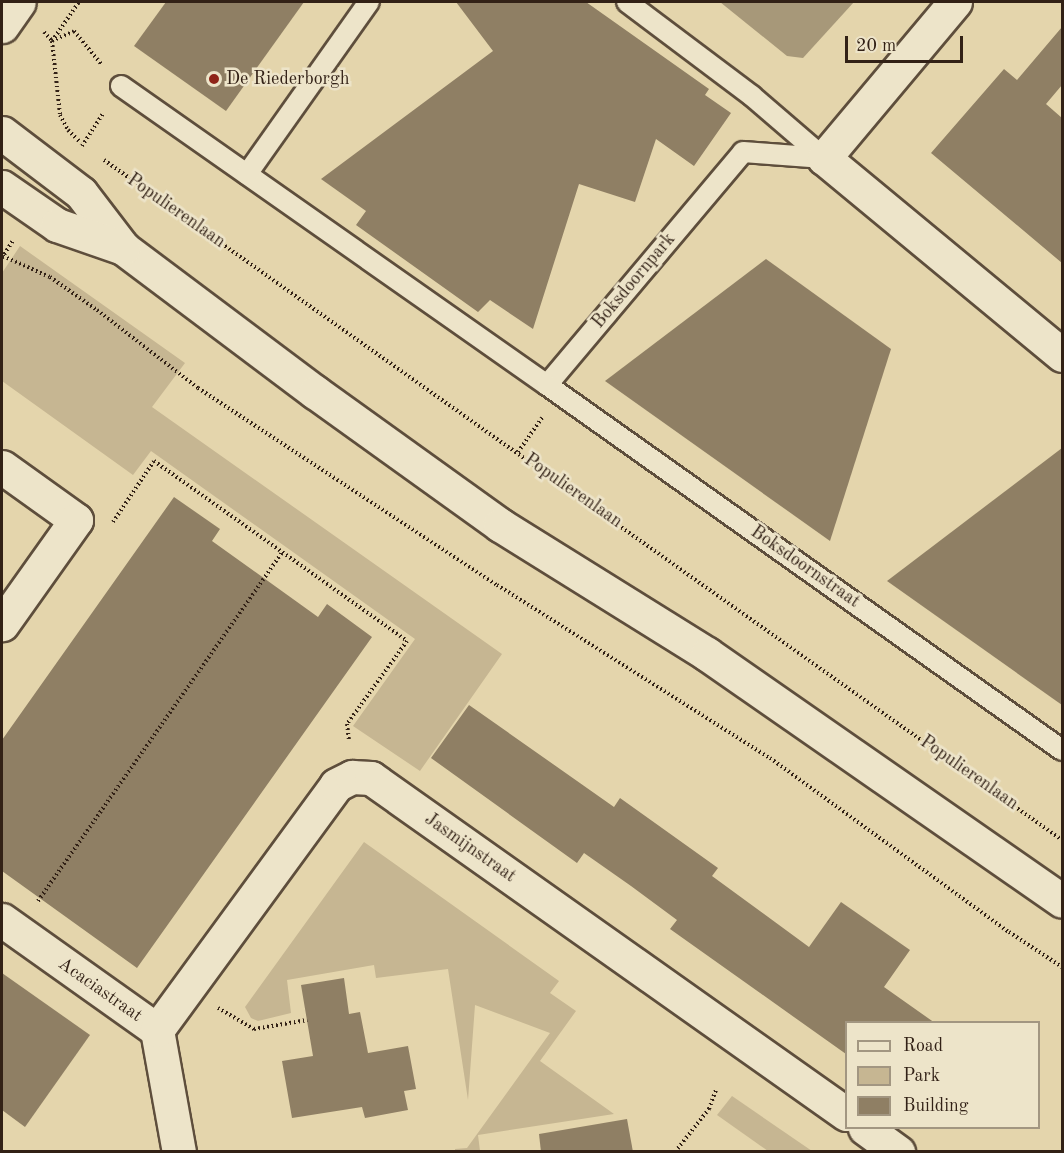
<!DOCTYPE html>
<style>
body{margin:0}
#map{position:relative;width:1064px;height:1153px;overflow:hidden;background:#e4d5ac;font-family:"Old Standard TT",serif}
div>[style]{position:absolute}
[style*='--x']{left:calc(var(--x)*1px);top:calc(var(--y)*1px);width:calc(var(--w)*1px);rotate:calc(var(--a)*1deg)}
.green>*{inset:0;background:#c6b692}
.water>*{inset:0;background:#a79879}
.building>*{inset:0;background:#8f7f64}
.path>*{height:4px;margin-top:-2px;transform-origin:0;background:repeating-linear-gradient(90deg,#322116 0 1.5px,transparent 0 4.5px)}
.roads{filter:drop-shadow(2px 0 #5e4e3c) drop-shadow(-2px 0 #5e4e3c) drop-shadow(0 2px #5e4e3c) drop-shadow(0 -2px #5e4e3c)}
.service>*{height:20px;margin:-10px;padding:0 10px;transform-origin:10px;border-radius:10px;background:#ede4c9}
.minor>*{height:33px;margin:-16.5px;padding:0 16.5px;transform-origin:16.5px;border-radius:16.5px;background:#ede4c9}
.tertiary>*{height:33px;margin:-16.5px;padding:0 16.5px;transform-origin:16.5px;border-radius:16.5px;background:#ede4c9}
.dots>*{width:16px;height:16px;translate:-50% -50%;box-sizing:border-box;border:3px solid #ede4c9;border-radius:50%}
span{translate:-50% -50%;white-space:nowrap;text-align:center;line-height:1.15;-webkit-text-stroke:5px #ede4c9;paint-order:stroke}
.poi-label{font-size:18px;color:#322116}
.left{translate:0 -50%;text-align:left}
.street-label{font-size:18px;color:#322116}
.frame{position:absolute;inset:0;border:3px solid #322116;pointer-events:none}
.legend{position:absolute;left:845px;top:1021px;width:195px;height:108px;box-sizing:border-box;background:#ede4c9;border:2px solid #a29681;margin:0;padding:8px 10px;list-style:none;font-size:18px;color:#322116}
.legend li{display:flex;align-items:center;gap:12px;height:30px}
.legend b{width:30px;border:2px solid #a29681}
.scale{position:absolute;left:845px;top:36px;width:118px;height:27px;box-sizing:border-box;border:3px solid #322116;border-top:0;padding-left:8px;font-size:18px;line-height:21px;white-space:nowrap;color:#322116;-webkit-text-stroke:4px #ede4c9;paint-order:stroke}
</style>
<div id="map">
<div class="green">
<div style="clip-path:polygon(20px 246px,185px 363px,152px 407px,502px 654px,420px 771px,353px 726px,415px 639px,151px 451px,133px 475px,2px 381px,2px 273px)"></div>
<div style="clip-path:polygon(364px 842px,559px 981px,550px 993px,576px 1011px,540px 1061px,614px 1114px,478px 1135px,480px 1151px,455px 1151px,455px 1149px,467px 1148px,550px 1033px,475px 1005px,468px 1100px,448px 969px,376px 978px,374px 965px,287px 980px,291px 1013px,258px 1021px,251px 1018px,245px 1007px)"></div>
<div style="clip-path:polygon(732px 1096px,812px 1151px,768px 1151px,717px 1115px)"></div>
</div>
<div class="water">
<div style="clip-path:polygon(720px 2px,854px 2px,803px 58px,787px 56px)"></div>
</div>
<div class="building">
<div style="clip-path:polygon(166px 2px,304px 2px,226px 111px,134px 46px)"></div>
<div style="clip-path:polygon(456px 2px,586px 2px,709px 89px,705px 95px,731px 113px,694px 166px,656px 139px,635px 202px,579px 184px,533px 329px,490px 300px,478px 312px,356px 225px,366px 211px,321px 179px,493px 51px)"></div>
<div style="clip-path:polygon(1062px 27px,1062px 85px,1046px 104px,1062px 118px,1062px 263px,931px 153px,1004px 69px,1017px 80px)"></div>
<div style="clip-path:polygon(766px 259px,891px 349px,830px 541px,605px 381px)"></div>
<div style="clip-path:polygon(1062px 448px,1062px 705px,887px 581px)"></div>
<div style="clip-path:polygon(174px 497px,220px 529px,212px 541px,318px 617px,327px 604px,372px 637px,137px 968px,2px 871px,2px 740px)"></div>
<div style="clip-path:polygon(469px 705px,614px 807px,620px 798px,718px 868px,712px 876px,809px 947px,841px 902px,910px 950px,884px 987px,935px 1023px,846px 1023px,846px 1054px,670px 929px,677px 920px,631px 886px,584px 853px,577px 863px,431px 758px)"></div>
<div style="clip-path:polygon(2px 973px,90px 1035px,25px 1127px,2px 1110px)"></div>
<div style="clip-path:polygon(344px 978px,349px 1014px,360px 1012px,368px 1053px,408px 1046px,416px 1089px,404px 1091px,408px 1110px,365px 1118px,362px 1107px,292px 1118px,282px 1061px,313px 1056px,301px 985px)"></div>
<div style="clip-path:polygon(627px 1119px,633px 1152px,541px 1152px,539px 1134px)"></div>
</div>
<div class="path">
<div style="--x:44;--y:32;--w:12;--a:48"></div>
<div style="--x:52;--y:41;--w:74;--a:83.8"></div>
<div style="--x:60;--y:115;--w:17;--a:62"></div>
<div style="--x:68;--y:130;--w:18;--a:45"></div>
<div style="--x:52;--y:41;--w:24;--a:-24"></div>
<div style="--x:74;--y:31;--w:44;--a:50.5"></div>
<div style="--x:52;--y:41;--w:47;--a:-55.3"></div>
<div style="--x:82;--y:146;--w:40;--a:-57.1"></div>
<div style="--x:104;--y:160;--w:1175;--a:35.37"></div>
<div style="--x:3;--y:256;--w:51;--a:24.1"></div>
<div style="--x:50;--y:277;--w:57;--a:35.1"></div>
<div style="--x:97;--y:310;--w:128;--a:37.7"></div>
<div style="--x:198;--y:388;--w:358;--a:33.4"></div>
<div style="--x:497;--y:585;--w:323;--a:32.4"></div>
<div style="--x:770;--y:758;--w:296;--a:36.1"></div>
<div style="--x:1009;--y:932;--w:64;--a:33.4"></div>
<div style="--x:2;--y:258;--w:22;--a:-58"></div>
<div style="--x:518;--y:452;--w:42;--a:-54.8"></div>
<div style="--x:113;--y:522;--w:73;--a:-56.1"></div>
<div style="--x:154;--y:461;--w:310;--a:35.4"></div>
<div style="--x:407;--y:641;--w:102;--a:125.9"></div>
<div style="--x:347;--y:724;--w:17;--a:83"></div>
<div style="--x:38;--y:901;--w:426;--a:-55"></div>
<div style="--x:218;--y:1008;--w:42;--a:30.3"></div>
<div style="--x:254;--y:1029;--w:54;--a:-9.6"></div>
<div style="--x:675;--y:1152;--w:55;--a:-51.7"></div>
<div style="--x:709;--y:1109;--w:20;--a:-70"></div>
</div>
<div class="roads">
<div class="service">
<div style="--x:627;--y:2;--w:156;--a:36.9"></div>
<div style="--x:752;--y:96;--w:95;--a:40.7"></div>
<div style="--x:121;--y:86;--w:520;--a:35.06"></div>
<div style="--x:547;--y:385;--w:304;--a:-49.9"></div>
<div style="--x:743;--y:152;--w:81;--a:4.2"></div>
<div style="--x:247;--y:174;--w:211;--a:-54.7"></div>
<div style="--x:547;--y:385;--w:631;--a:35.33"></div>
</div>
<div class="minor">
<div style="--x:955;--y:2;--w:204;--a:130"></div>
<div style="--x:824;--y:158;--w:309;--a:39.6"></div>
<div style="--x:2;--y:467;--w:91;--a:35.6"></div>
<div style="--x:76;--y:520;--w:128;--a:125.4"></div>
<div style="--x:2;--y:920;--w:190;--a:35.4"></div>
<div style="--x:157;--y:1030;--w:124;--a:79.8"></div>
<div style="--x:157;--y:1030;--w:303;--a:-53.8"></div>
<div style="--x:336;--y:785;--w:18;--a:-27"></div>
<div style="--x:352;--y:777;--w:19;--a:3"></div>
<div style="--x:371;--y:778;--w:582;--a:35.27"></div>
<div style="--x:865;--y:1128;--w:41;--a:36"></div>
</div>
<div class="tertiary">
<div style="--x:2;--y:26;--w:29;--a:-55"></div>
<div style="--x:2;--y:133;--w:99;--a:37.2"></div>
<div style="--x:81;--y:193;--w:69;--a:52.6"></div>
<div style="--x:123;--y:248;--w:240;--a:36.9"></div>
<div style="--x:315;--y:392;--w:228;--a:35.7"></div>
<div style="--x:500;--y:525;--w:244;--a:31.9"></div>
<div style="--x:707;--y:654;--w:432;--a:34.8"></div>
<div style="--x:2;--y:187;--w:67;--a:34.6"></div>
<div style="--x:57;--y:225;--w:70;--a:19.2"></div>
</div>
</div>
<div class="dots">
<div style="left:214px;top:79px;background:#8f2418"></div>
</div>
<div class="poi-label">
<span class="left" style="left:226px;top:79px">De Riederborgh</span>
</div>
<div class="street-label">
<span style="left:176px;top:211px;rotate:35deg">Populierenlaan</span>
<span style="left:634px;top:281px;rotate:-50deg">Boksdoornpark</span>
<span style="left:573px;top:491px;rotate:35deg">Populierenlaan</span>
<span style="left:805px;top:567px;rotate:35deg">Boksdoornstraat</span>
<span style="left:969px;top:773px;rotate:35deg">Populierenlaan</span>
<span style="left:470px;top:848px;rotate:35deg">Jasmijnstraat</span>
<span style="left:100px;top:990px;rotate:35deg">Acaciastraat</span>
</div>
<div class="frame"></div>
<ul class="legend">
<li><b style="height:8px;background:#ede4c9"></b>Road</li>
<li><b style="height:16px;background:#c6b692"></b>Park</li>
<li><b style="height:16px;background:#8f7f64"></b>Building</li>
</ul>
<div class="scale">20 m</div>
</div>
